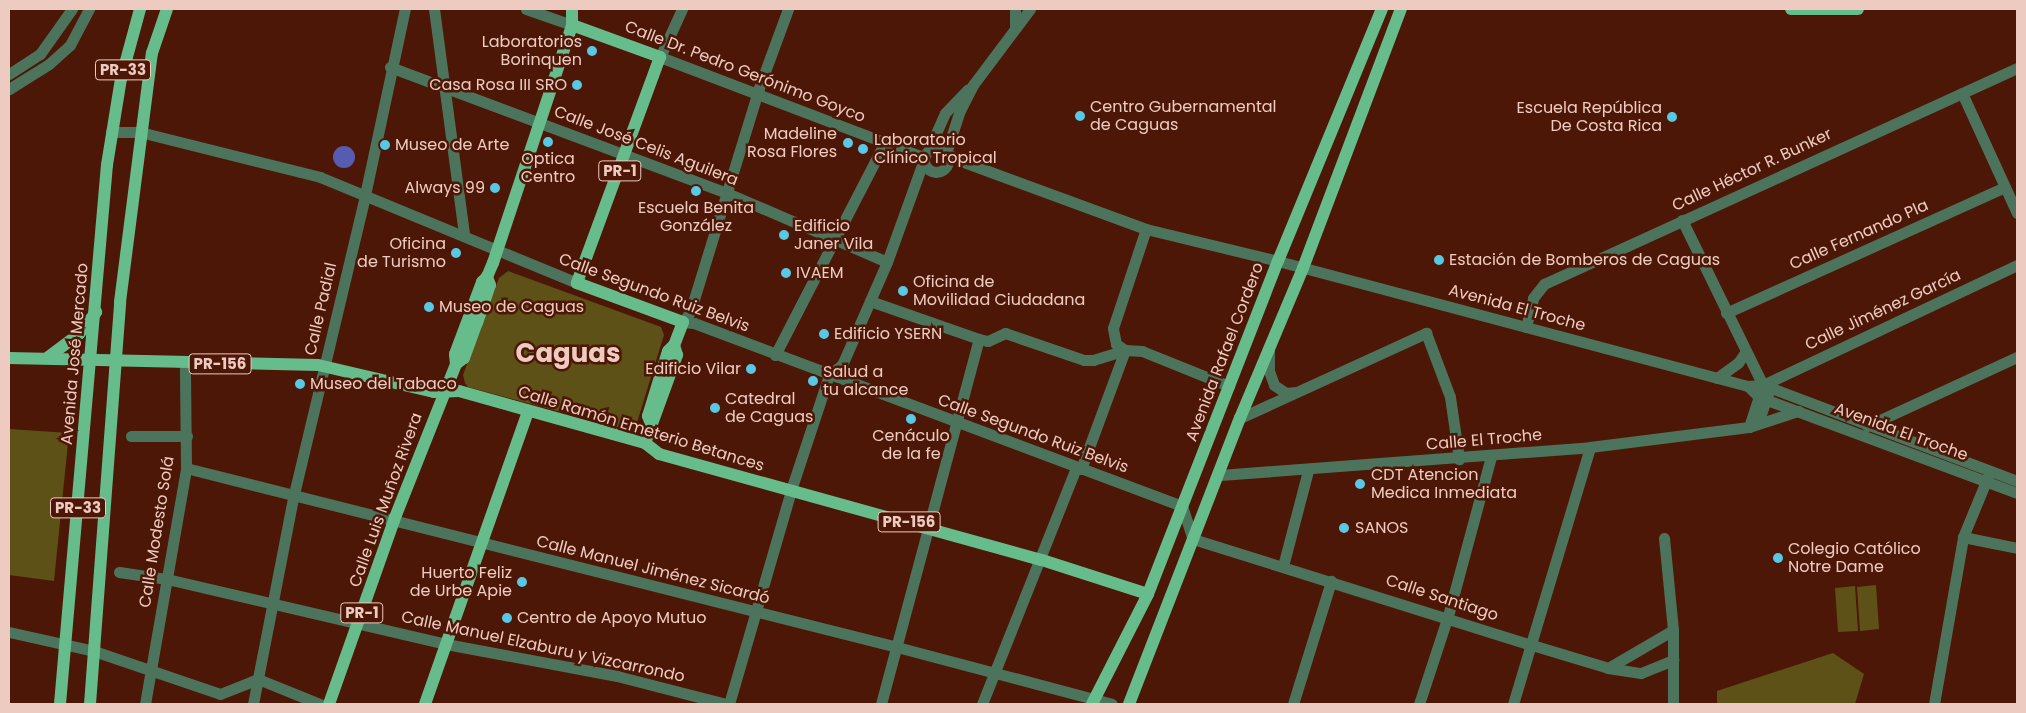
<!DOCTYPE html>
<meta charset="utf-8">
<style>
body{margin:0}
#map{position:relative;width:2026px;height:713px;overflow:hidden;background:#4d1707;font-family:Poppins,sans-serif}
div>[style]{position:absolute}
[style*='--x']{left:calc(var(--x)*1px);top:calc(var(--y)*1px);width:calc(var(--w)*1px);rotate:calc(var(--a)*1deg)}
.green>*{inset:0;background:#5d5117}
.water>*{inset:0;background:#565db1}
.round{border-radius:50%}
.minor>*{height:11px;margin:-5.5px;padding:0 5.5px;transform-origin:5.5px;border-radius:5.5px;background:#4c745c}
.minor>.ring{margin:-5.5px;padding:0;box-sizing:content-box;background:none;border:11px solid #4c745c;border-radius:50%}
.major>*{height:12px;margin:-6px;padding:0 6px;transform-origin:6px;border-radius:6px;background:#67bc8b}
.dots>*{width:14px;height:14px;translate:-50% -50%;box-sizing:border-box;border:2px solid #4d1707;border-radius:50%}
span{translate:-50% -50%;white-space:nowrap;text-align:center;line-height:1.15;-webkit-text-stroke:5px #4d1707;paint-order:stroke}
.shield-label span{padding:1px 4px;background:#4d1707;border:1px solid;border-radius:4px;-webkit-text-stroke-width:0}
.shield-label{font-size:15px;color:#eecbc0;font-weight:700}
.poi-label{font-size:16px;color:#eecbc0}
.right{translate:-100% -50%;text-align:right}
.left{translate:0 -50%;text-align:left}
.street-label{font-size:16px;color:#eecbc0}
.town-label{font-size:26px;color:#eecbc0;font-weight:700}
.frame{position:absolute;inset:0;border:10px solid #eecbc0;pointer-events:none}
</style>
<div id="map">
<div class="green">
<div style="clip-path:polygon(508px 271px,661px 327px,664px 335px,635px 429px,628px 430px,468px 387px,465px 383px,463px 375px,499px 278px)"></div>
<div style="clip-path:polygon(9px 429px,69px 433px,54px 581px,9px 575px)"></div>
<div style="clip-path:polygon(1876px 585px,1879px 629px,1860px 631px,1857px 587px)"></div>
<div style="clip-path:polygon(1855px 586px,1858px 631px,1838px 632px,1835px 588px)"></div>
<div style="clip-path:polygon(1833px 653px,1864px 674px,1855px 704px,1717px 704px,1717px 691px)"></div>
</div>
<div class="water">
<div class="round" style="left:333px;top:146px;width:22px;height:22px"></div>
</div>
<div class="minor">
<div style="--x:434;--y:9;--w:228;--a:82.4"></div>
<div style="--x:526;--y:9;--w:49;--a:19.2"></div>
<div style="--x:682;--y:9;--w:53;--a:114.6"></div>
<div style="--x:660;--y:57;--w:281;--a:20.8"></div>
<div style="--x:788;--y:9;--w:84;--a:110.2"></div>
<div style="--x:759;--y:88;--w:234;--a:107.1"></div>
<div style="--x:690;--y:312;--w:12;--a:125"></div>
<div style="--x:683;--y:322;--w:11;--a:5"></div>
<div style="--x:694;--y:323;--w:521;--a:20.56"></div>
<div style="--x:1182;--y:506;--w:35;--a:72"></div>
<div style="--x:1193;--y:539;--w:355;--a:17.4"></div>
<div style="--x:1532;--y:645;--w:79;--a:16.8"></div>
<div style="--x:1608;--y:668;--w:75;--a:-30.3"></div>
<div style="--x:1030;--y:9;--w:95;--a:126.9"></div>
<div style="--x:973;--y:85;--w:28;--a:117"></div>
<div style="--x:960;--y:110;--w:45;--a:108"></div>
<div style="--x:946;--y:153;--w:17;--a:28"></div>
<div style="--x:961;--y:161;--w:197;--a:20.2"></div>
<div style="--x:1146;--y:229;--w:136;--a:13.6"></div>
<div style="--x:1278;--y:261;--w:486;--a:14.9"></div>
<div style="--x:1748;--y:386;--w:15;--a:-4"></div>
<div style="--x:1763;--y:385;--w:272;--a:20.7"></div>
<div style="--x:1015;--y:28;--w:19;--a:-90"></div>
<div style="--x:390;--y:67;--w:360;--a:20.5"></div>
<div style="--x:727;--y:193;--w:174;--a:23.3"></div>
<div style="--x:9;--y:74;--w:37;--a:-33"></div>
<div style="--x:40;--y:54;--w:55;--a:-54.6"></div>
<div style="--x:9;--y:89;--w:47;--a:-32"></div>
<div style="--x:49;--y:64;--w:28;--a:-42"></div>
<div style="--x:70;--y:45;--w:41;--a:-62.2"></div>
<div style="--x:1962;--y:93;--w:132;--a:65.4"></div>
<div style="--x:111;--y:132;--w:29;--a:0"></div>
<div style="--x:140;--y:132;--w:186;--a:14"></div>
<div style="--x:320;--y:177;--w:278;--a:22.4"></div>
<div class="ring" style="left:924px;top:148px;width:13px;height:13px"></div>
<div style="--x:929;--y:149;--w:39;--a:-66"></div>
<div style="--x:945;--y:113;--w:33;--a:-46"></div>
<div style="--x:1682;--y:220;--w:184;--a:63.9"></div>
<div style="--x:870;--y:301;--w:115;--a:19.2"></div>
<div style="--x:979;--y:339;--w:9;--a:13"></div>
<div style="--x:988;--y:341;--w:19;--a:-25"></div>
<div style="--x:1005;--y:333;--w:83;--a:18.9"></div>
<div style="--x:1084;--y:360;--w:9;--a:0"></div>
<div style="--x:1093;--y:360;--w:34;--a:-17"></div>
<div style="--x:1125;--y:350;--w:11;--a:-146"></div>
<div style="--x:1116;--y:344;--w:16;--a:-101"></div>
<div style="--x:1113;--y:328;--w:104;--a:-71.6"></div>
<div style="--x:1726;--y:313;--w:306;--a:-24.3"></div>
<div style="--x:1526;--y:327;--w:30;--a:-76"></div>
<div style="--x:1533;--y:298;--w:18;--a:-52"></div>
<div style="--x:1544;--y:284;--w:520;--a:-24.54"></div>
<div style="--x:1269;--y:350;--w:21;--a:90"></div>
<div style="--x:1269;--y:371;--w:15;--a:70"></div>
<div style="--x:1274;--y:385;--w:14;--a:34"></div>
<div style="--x:1286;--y:393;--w:10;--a:-6"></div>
<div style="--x:775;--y:355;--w:240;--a:-62.7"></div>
<div style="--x:1717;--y:378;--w:26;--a:-36"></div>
<div style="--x:1738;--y:363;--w:14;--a:-56"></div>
<div style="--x:1763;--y:385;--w:281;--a:-25.3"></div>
<div style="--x:1748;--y:386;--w:16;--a:45"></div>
<div style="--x:1759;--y:397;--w:275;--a:20.4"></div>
<div style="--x:1240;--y:418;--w:205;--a:-24.6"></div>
<div style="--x:1426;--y:333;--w:68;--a:69.4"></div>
<div style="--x:1450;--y:397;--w:63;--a:81.7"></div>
<div style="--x:1758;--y:423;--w:31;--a:-71"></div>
<div style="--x:1867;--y:426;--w:165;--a:-24.7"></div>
<div style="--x:1749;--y:427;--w:39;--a:-72"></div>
<div style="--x:131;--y:436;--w:56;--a:0"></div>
<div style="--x:186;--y:468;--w:733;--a:14.13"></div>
<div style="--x:897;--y:647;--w:222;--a:14.8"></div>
<div style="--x:1081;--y:469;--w:127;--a:-69.7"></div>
<div style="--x:1125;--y:350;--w:17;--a:3"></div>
<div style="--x:1142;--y:351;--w:94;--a:21.9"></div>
<div style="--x:1220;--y:475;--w:371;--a:-4.3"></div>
<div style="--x:1590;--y:447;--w:160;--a:-7.2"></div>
<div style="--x:1749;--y:427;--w:52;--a:-18.1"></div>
<div style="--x:1963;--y:537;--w:55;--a:11.5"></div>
<div style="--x:1664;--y:538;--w:92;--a:84.4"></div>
<div style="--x:1673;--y:630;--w:74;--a:90"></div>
<div style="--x:1283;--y:566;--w:98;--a:-75.3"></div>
<div style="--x:119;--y:572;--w:49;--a:8.3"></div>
<div style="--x:167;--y:579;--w:286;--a:13.1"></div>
<div style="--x:446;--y:644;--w:174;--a:10.6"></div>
<div style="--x:617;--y:676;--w:113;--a:14.4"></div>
<div style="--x:9;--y:632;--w:87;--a:12.6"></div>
<div style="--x:94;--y:651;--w:133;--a:18.8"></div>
<div style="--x:220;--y:694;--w:41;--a:-21.5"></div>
<div style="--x:258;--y:679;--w:67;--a:22"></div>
<div style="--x:1608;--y:668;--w:33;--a:9"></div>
<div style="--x:1641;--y:673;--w:35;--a:-22"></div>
<div style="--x:145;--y:704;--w:240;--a:-80.1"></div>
<div style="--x:186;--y:468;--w:104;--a:-90.6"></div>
<div style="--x:253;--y:704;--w:214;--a:-79"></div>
<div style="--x:294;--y:494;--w:307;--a:-76.6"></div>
<div style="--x:365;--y:195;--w:190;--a:-77.9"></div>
<div style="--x:729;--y:704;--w:223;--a:-73.8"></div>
<div style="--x:791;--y:490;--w:121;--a:-71.7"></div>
<div style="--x:829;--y:375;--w:16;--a:-38"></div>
<div style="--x:842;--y:365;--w:112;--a:-66.4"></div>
<div style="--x:887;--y:262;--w:106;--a:-70.2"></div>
<div style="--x:881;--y:704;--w:378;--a:-75"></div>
<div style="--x:982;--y:704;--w:254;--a:-68.3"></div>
<div style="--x:1293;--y:704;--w:129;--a:-72.8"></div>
<div style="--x:1419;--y:704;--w:93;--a:-71.8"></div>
<div style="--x:1448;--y:616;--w:165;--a:-74.9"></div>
<div style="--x:1513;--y:704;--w:268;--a:-73.3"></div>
<div style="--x:1934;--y:704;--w:169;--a:-80.1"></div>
<div style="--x:1963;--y:537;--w:68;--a:-67.6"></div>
</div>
<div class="major">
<div style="--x:1791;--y:9;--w:67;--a:0"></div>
<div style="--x:572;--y:25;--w:94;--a:20"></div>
<div style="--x:660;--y:57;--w:241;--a:110.2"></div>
<div style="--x:577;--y:283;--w:113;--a:20.2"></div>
<div style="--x:683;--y:322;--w:25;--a:111"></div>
<div style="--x:674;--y:345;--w:8;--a:135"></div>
<div style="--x:668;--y:351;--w:68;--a:107.1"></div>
<div style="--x:648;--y:416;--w:9;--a:69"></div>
<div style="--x:9;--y:358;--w:309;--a:1.3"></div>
<div style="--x:318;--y:365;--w:119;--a:13.1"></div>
<div style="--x:434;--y:392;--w:25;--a:-2"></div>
<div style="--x:459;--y:391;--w:193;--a:15.6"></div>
<div style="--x:645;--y:443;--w:18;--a:38"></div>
<div style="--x:659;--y:454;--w:397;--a:15.5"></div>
<div style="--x:1042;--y:560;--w:111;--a:17.8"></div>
<div style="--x:47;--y:358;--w:40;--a:-37"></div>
<div style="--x:79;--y:334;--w:28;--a:-52"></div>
<div style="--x:456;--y:364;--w:10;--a:-37"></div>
<div style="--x:464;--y:358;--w:37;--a:-70"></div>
<div style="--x:477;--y:323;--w:40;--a:-71.1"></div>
<div style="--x:490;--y:285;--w:9;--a:-111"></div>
<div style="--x:645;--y:443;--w:94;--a:-70"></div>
<div style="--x:677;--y:355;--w:10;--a:-107"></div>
<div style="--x:60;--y:704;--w:541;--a:-85.02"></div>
<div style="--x:107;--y:165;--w:87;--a:-80.8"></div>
<div style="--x:121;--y:79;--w:73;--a:-74.8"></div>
<div style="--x:90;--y:704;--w:403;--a:-85.7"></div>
<div style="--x:120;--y:302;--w:251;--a:-82.7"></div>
<div style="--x:152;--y:53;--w:46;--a:-71.2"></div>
<div style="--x:329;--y:704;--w:195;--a:-70.5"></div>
<div style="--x:394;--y:520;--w:168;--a:-68.3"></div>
<div style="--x:456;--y:364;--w:10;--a:-96"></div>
<div style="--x:455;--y:354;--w:77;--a:-69.4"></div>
<div style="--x:482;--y:282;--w:7;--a:-45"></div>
<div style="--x:487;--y:277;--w:15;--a:-67"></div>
<div style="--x:493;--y:263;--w:251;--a:-71.6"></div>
<div style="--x:572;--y:25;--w:16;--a:-90"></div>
<div style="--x:425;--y:704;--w:311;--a:-70.6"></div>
<div style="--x:1092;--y:704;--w:123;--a:-63"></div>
<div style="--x:1148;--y:594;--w:357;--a:-68.7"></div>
<div style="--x:1278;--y:261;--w:273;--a:-67.6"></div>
<div style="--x:1129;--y:704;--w:307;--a:-68.8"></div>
<div style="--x:1240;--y:418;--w:163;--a:-67.2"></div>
<div style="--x:1303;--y:268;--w:277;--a:-69.3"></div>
</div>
<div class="dots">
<div style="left:592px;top:51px;background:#59c8e4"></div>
<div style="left:577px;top:85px;background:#59c8e4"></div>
<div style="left:1080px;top:116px;background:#59c8e4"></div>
<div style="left:1672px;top:117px;background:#59c8e4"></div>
<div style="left:548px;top:142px;background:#59c8e4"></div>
<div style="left:848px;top:143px;background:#59c8e4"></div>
<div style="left:385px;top:145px;background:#59c8e4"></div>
<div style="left:863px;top:149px;background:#59c8e4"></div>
<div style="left:495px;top:188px;background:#59c8e4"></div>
<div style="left:696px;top:191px;background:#59c8e4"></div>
<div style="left:784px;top:235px;background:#59c8e4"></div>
<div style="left:456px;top:253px;background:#59c8e4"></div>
<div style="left:1439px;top:260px;background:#59c8e4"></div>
<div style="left:786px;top:273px;background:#59c8e4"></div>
<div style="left:903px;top:291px;background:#59c8e4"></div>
<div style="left:429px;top:307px;background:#59c8e4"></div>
<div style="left:824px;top:334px;background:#59c8e4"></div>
<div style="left:751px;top:369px;background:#59c8e4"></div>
<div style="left:813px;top:381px;background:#59c8e4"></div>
<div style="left:300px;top:384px;background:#59c8e4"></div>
<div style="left:715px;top:408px;background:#59c8e4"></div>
<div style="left:911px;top:419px;background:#59c8e4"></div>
<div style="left:1360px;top:484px;background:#59c8e4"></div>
<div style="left:1344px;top:528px;background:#59c8e4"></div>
<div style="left:1778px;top:558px;background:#59c8e4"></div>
<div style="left:522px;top:582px;background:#59c8e4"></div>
<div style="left:507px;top:618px;background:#59c8e4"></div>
</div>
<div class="shield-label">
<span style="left:123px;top:70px">PR-33</span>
<span style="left:620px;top:171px">PR-1</span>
<span style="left:220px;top:364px">PR-156</span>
<span style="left:78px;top:508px">PR-33</span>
<span style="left:909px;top:522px">PR-156</span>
<span style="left:362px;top:613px">PR-1</span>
</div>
<div class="poi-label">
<span class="right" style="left:582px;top:51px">Laboratorios<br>Borinquen</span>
<span class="right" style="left:567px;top:85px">Casa Rosa III SRO</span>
<span class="left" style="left:1090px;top:116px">Centro Gubernamental<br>de Caguas</span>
<span class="right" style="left:1662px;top:117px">Escuela República<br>De Costa Rica</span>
<span class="right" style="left:837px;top:143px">Madeline<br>Rosa Flores</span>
<span class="left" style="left:874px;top:149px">Laboratorio<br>Clínico Tropical</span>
<span class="left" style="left:395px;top:145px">Museo de Arte</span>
<span style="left:548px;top:168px">Optica<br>Centro</span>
<span class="right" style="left:485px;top:188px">Always 99</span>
<span style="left:696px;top:217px">Escuela Benita<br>González</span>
<span class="left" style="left:794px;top:235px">Edificio<br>Janer Vila</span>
<span class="right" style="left:446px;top:253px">Oficina<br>de Turismo</span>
<span class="left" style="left:1449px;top:260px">Estación de Bomberos de Caguas</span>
<span class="left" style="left:796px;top:273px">IVAEM</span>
<span class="left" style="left:913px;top:291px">Oficina de<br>Movilidad Ciudadana</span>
<span class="left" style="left:439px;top:307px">Museo de Caguas</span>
<span class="left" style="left:834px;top:334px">Edificio YSERN</span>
<span class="right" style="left:741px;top:369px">Edificio Vilar</span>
<span class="left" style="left:823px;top:381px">Salud a<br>tu alcance</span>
<span class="left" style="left:310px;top:384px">Museo del Tabaco</span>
<span class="left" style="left:725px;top:408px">Catedral<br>de Caguas</span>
<span style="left:911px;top:445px">Cenáculo<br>de la fe</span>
<span class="left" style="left:1371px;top:484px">CDT Atencion<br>Medica Inmediata</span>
<span class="left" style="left:1355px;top:528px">SANOS</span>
<span class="left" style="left:1788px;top:558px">Colegio Católico<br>Notre Dame</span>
<span class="right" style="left:512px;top:582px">Huerto Feliz<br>de Urbe Apie</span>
<span class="left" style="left:517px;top:618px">Centro de Apoyo Mutuo</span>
</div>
<div class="street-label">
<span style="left:745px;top:72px;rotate:21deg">Calle Dr. Pedro Gerónimo Goyco</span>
<span style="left:646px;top:146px;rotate:21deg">Calle José Celis Aguilera</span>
<span style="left:1752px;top:170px;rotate:-25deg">Calle Héctor R. Bunker</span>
<span style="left:1859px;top:235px;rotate:-24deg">Calle Fernando Pla</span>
<span style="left:654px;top:293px;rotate:20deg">Calle Segundo Ruiz Belvis</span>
<span style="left:1517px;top:308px;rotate:15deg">Avenida El Troche</span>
<span style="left:321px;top:309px;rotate:-77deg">Calle Padial</span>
<span style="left:1883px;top:310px;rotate:-25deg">Calle Jiménez García</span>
<span style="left:1225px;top:352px;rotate:-69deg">Avenida Rafael Cordero</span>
<span style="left:75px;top:354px;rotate:-85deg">Avenida José Mercado</span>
<span style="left:641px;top:429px;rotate:17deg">Calle Ramón Emeterio Betances</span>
<span style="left:1901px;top:432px;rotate:20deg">Avenida El Troche</span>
<span style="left:1033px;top:434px;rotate:20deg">Calle Segundo Ruiz Belvis</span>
<span style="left:1484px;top:440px;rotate:-5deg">Calle El Troche</span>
<span style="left:386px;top:500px;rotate:-70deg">Calle Luis Muñoz Rivera</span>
<span style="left:157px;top:532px;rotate:-81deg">Calle Modesto Solá</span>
<span style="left:653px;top:570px;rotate:14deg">Calle Manuel Jiménez Sicardó</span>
<span style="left:1442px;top:598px;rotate:18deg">Calle Santiago</span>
<span style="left:543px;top:647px;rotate:12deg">Calle Manuel Elzaburu y Vizcarrondo</span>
</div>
<div class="town-label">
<span style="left:568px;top:354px">Caguas</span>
</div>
<div class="frame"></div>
</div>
